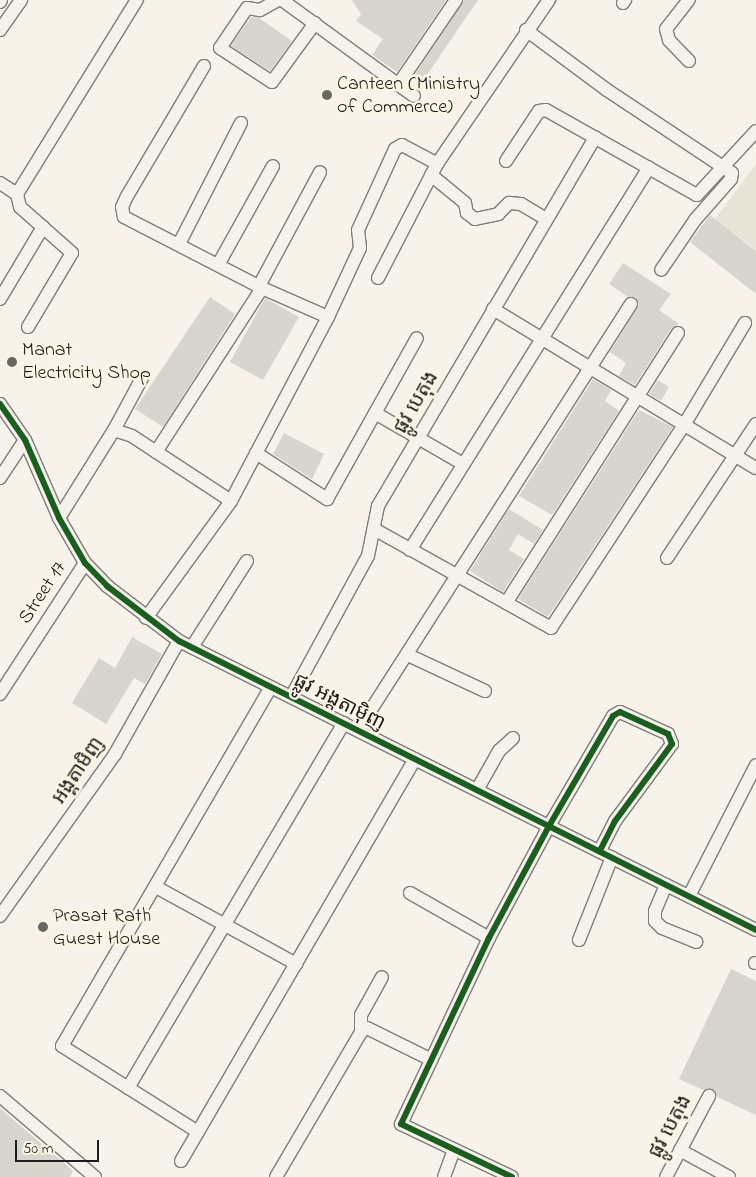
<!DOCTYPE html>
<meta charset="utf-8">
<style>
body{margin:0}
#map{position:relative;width:756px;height:1177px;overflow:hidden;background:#f7f3ea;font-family:"Indie Flower","Noto Sans Khmer",sans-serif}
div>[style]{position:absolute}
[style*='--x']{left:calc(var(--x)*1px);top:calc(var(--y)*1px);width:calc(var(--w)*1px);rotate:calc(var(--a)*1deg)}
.green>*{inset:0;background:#e8e2d7}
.building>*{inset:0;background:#d8d5cf}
.roads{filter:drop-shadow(1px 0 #7f7d79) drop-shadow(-1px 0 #7f7d79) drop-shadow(0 1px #7f7d79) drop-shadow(0 -1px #7f7d79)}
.minor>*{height:12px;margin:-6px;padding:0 6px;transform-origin:6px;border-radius:6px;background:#f5f2ec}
.cycleway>*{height:6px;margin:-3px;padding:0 3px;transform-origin:3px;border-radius:3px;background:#1b5e20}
.dots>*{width:14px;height:14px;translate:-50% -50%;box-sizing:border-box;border:2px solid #fcf5e5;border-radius:50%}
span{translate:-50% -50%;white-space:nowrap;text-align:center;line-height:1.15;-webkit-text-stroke:5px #fcf5e5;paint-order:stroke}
.poi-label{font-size:20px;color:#1c1c1c}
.left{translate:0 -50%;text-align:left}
.street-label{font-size:20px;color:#1c1c1c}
.scale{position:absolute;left:15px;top:1140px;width:84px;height:22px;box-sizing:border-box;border:2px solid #1c1c1c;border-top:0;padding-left:6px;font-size:15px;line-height:18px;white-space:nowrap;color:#1c1c1c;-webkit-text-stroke:4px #fcf5e5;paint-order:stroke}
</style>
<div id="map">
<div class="green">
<div style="clip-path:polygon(755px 165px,756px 166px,756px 250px,715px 219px)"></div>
</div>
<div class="building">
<div style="clip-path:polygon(352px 0,446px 0,397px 72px,372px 55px,383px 39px,356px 21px,361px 14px)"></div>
<div style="clip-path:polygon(464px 0,478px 0,422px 82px,414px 76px)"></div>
<div style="clip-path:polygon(251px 17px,259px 18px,292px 41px,270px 71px,231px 46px)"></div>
<div style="clip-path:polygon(710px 215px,756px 251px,756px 294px,690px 242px)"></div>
<div style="clip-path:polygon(623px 263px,671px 294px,659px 310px,679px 324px,671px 329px,635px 385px,619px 376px,626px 363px,610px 352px,639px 305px,636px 297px,628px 297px,609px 284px)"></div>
<div style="clip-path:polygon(210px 297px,235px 314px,163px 427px,135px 409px)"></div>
<div style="clip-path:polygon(265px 298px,299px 317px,263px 380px,230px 362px)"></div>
<div style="clip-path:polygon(593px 379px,611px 390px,605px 401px,619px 411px,552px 515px,519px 496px)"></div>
<div style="clip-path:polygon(658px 380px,669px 387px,661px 401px,649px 394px)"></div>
<div style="clip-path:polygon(639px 410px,673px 427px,548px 617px,518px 599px)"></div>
<div style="clip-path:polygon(284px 433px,324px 454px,312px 479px,273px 454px)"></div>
<div style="clip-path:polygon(509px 509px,543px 530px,534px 544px,518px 534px,509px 550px,524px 559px,503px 592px,470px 571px)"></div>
<div style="clip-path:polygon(132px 637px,162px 654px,145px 684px,134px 678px,106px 724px,72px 703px,99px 658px,115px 668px)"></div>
<div style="clip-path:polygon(731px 969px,756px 981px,756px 1115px,717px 1097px,712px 1089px,703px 1090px,679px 1079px)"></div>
<div style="clip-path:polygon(0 1108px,73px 1171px,70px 1177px,0 1177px)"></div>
</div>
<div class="roads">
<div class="minor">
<div style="--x:278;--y:0;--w:21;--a:151"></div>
<div style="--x:260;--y:10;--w:13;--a:-171"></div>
<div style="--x:247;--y:8;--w:48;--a:124"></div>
<div style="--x:220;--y:48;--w:62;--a:33.2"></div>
<div style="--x:272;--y:82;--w:73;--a:-53.9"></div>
<div style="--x:282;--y:0;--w:163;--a:36"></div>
<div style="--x:0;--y:2;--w:2;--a:-63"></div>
<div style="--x:623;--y:3;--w:4;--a:-56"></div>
<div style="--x:0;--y:30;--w:37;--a:-55"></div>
<div style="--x:526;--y:30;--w:101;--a:36.5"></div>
<div style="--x:607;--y:90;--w:150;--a:33.6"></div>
<div style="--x:732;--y:173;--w:6;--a:99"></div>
<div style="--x:731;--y:179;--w:55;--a:131.3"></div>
<div style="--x:695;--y:220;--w:60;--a:124.2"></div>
<div style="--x:689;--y:61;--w:29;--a:-134"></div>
<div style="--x:669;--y:40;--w:11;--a:-105"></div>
<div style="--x:666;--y:29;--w:37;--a:-52"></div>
<div style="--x:204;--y:66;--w:151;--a:120.6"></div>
<div style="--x:127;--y:196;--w:12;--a:114"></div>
<div style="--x:122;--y:207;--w:10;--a:79"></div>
<div style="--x:124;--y:217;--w:155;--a:27.2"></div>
<div style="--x:262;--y:288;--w:72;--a:23.7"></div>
<div style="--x:398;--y:85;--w:103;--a:-55.7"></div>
<div style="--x:506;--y:161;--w:60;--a:-56.6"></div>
<div style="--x:539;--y:111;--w:7;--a:-8"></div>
<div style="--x:546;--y:110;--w:173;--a:29.4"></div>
<div style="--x:697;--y:195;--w:87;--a:-47.3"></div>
<div style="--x:431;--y:175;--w:44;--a:39.5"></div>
<div style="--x:465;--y:203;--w:10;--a:79"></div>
<div style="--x:467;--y:213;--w:10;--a:37"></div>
<div style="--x:475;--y:219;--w:24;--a:-12"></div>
<div style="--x:498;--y:214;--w:16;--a:-45"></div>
<div style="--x:509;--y:203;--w:12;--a:5"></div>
<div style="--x:521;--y:204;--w:29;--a:31"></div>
<div style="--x:0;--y:183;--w:20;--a:33"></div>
<div style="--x:179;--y:244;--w:136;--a:-62.9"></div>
<div style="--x:218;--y:265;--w:113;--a:-60.9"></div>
<div style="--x:378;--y:278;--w:128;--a:-62.6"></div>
<div style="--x:437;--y:164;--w:199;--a:-55.7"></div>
<div style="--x:259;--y:286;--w:129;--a:-61.8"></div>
<div style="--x:0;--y:299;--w:84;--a:-59.2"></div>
<div style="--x:493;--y:309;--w:307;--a:31.2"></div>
<div style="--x:28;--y:327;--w:86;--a:-59.3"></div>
<div style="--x:72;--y:253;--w:69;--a:-138.5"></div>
<div style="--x:20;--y:207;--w:13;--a:-103"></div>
<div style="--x:17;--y:194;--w:228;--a:-58.3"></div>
<div style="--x:0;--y:404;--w:44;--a:55.2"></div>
<div style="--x:25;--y:440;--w:85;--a:66.4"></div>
<div style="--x:59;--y:518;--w:52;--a:60"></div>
<div style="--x:85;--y:563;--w:32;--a:46"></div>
<div style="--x:107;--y:586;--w:91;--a:37.4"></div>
<div style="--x:179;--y:641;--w:645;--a:26.6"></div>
<div style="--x:375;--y:413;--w:102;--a:30.1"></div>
<div style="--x:114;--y:430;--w:59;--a:-61.7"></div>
<div style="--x:156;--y:452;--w:195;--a:-57.1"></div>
<div style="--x:256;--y:453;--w:85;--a:32.9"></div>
<div style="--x:327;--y:499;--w:184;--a:-60.8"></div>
<div style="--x:0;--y:478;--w:45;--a:-56.7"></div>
<div style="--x:59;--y:518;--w:104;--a:-58"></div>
<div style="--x:114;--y:430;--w:19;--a:18"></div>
<div style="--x:132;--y:436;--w:118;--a:33.3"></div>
<div style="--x:374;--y:529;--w:203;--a:29.2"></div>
<div style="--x:551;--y:628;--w:243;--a:-56.8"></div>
<div style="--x:684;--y:425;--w:119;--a:-59.1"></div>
<div style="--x:410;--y:550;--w:451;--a:-58"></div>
<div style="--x:667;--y:558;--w:161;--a:-56.4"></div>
<div style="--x:506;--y:603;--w:320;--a:-57.5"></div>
<div style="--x:146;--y:618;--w:145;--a:-54"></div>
<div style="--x:231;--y:501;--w:208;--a:-62.2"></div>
<div style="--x:328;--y:317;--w:76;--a:-65.1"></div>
<div style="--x:360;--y:248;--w:18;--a:-96"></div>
<div style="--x:358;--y:230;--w:89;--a:-65.4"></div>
<div style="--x:395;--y:149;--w:8;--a:-30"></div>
<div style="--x:402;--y:145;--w:40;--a:28"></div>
<div style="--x:192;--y:647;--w:102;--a:-57.4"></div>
<div style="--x:408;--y:655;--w:85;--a:25.1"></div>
<div style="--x:0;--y:694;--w:156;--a:-57"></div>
<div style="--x:291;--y:697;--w:161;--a:-61.4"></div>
<div style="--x:368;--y:556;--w:51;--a:-78.7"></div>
<div style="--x:378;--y:506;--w:428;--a:-59.5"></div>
<div style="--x:358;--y:730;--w:506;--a:-57.35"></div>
<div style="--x:477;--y:790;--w:45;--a:-60.6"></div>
<div style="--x:499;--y:751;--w:19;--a:-43"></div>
<div style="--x:666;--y:885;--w:28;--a:113"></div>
<div style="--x:655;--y:911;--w:10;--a:90"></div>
<div style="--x:655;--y:921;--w:10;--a:45"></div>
<div style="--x:662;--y:928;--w:37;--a:22"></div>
<div style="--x:156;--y:887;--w:160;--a:28.8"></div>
<div style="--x:410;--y:893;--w:91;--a:29.7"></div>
<div style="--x:689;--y:896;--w:147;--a:-62.9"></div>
<div style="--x:0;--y:916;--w:199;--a:-54.6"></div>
<div style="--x:115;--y:754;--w:130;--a:-60.5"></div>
<div style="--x:579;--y:940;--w:89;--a:-68.3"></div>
<div style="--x:755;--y:963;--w:1;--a:0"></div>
<div style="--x:361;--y:1032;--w:17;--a:-90"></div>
<div style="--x:361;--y:1015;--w:43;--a:-61.1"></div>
<div style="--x:128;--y:1088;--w:424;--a:-59.4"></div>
<div style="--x:0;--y:1096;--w:125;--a:40.5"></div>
<div style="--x:198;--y:1132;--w:161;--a:-147.7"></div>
<div style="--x:62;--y:1046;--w:415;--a:-59.8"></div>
<div style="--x:680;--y:1150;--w:56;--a:28.9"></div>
<div style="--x:181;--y:1161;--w:465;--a:-59.8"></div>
<div style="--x:276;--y:1177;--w:168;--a:-59.6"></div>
<div style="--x:361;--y:1032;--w:7;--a:-34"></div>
<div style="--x:367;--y:1028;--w:72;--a:26.2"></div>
<div style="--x:444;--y:1177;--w:27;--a:-70"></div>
<div style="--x:512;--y:1177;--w:123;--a:-154.5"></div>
<div style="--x:401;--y:1124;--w:206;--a:-64.7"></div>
<div style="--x:489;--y:938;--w:127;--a:-61.8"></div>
<div style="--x:549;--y:826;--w:127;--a:-59.8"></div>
<div style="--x:613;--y:716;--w:8;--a:-30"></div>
<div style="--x:620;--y:712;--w:53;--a:24.6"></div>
<div style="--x:668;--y:734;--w:11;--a:68"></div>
<div style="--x:672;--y:744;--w:96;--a:126.5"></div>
<div style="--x:615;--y:821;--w:34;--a:117"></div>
<div style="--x:666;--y:1177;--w:92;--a:-62"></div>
</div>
</div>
<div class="cycleway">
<div style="--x:0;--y:404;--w:44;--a:55.2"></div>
<div style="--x:25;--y:440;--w:85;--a:66.4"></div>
<div style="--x:59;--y:518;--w:52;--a:60"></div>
<div style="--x:85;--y:563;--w:32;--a:46"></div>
<div style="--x:107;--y:586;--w:91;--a:37.4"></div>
<div style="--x:179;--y:641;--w:645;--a:26.6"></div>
<div style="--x:512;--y:1177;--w:123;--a:-154.5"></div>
<div style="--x:401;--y:1124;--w:206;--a:-64.7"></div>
<div style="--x:489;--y:938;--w:127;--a:-61.8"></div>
<div style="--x:549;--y:826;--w:127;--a:-59.8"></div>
<div style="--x:613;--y:716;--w:8;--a:-30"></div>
<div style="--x:620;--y:712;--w:53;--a:24.6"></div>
<div style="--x:668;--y:734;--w:11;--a:68"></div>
<div style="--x:672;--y:744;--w:96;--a:126.5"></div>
<div style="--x:615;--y:821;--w:34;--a:117"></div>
</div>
<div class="dots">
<div style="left:327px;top:95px;background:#696764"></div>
<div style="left:12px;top:362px;background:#696764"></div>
<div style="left:43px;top:927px;background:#696764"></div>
</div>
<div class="poi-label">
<span class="left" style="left:337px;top:96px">Canteen (Ministry<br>of Commerce)</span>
<span class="left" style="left:22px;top:362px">Manat<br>Electricity Shop</span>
<span class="left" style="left:53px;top:928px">Prasat Rath<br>Guest House</span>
</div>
<div class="street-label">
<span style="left:417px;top:403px;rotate:-60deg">ផ្លូវ បេតុង</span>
<span style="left:43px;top:593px;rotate:-57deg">Street 17</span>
<span style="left:339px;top:703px;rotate:27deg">ផ្លូវ អង្តតាម៉ិញ</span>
<span style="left:79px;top:771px;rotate:-56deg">អង្គតាមិញ</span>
<span style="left:671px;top:1127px;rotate:-62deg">ផ្លូវ បេតុង</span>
</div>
<div class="scale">50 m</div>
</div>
